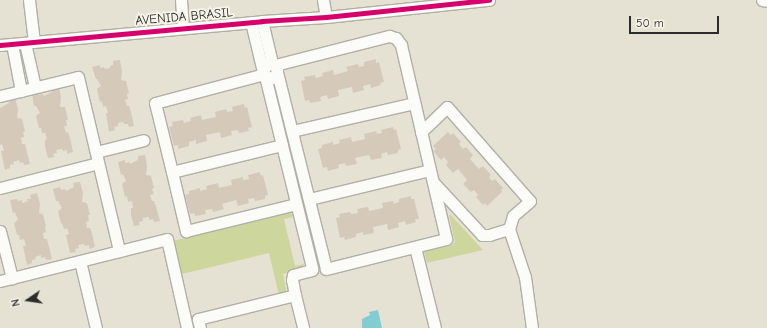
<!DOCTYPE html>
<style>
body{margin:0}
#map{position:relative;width:767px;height:328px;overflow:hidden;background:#e5e2d3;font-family:"Comic Neue",sans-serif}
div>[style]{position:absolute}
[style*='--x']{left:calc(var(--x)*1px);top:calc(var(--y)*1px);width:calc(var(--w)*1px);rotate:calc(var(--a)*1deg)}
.green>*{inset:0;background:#cdd69c}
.water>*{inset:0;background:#82ccd2}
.building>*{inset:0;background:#d5c9ba}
.roads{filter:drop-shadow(1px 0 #b1afa6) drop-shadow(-1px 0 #b1afa6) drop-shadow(0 1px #b1afa6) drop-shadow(0 -1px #b1afa6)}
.minor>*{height:11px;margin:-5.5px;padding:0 5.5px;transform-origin:5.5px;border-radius:5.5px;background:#fbfbf8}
.cycleway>*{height:5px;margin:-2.5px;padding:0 2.5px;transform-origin:2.5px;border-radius:2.5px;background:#d6006c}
span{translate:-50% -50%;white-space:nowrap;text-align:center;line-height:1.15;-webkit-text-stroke:4px #f7f3e8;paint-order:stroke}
.street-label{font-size:13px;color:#2b2b2b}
.north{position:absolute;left:8px;top:280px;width:40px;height:40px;-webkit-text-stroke:3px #f7f3e8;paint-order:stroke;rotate:257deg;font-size:11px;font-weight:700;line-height:16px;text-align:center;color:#2b2b2b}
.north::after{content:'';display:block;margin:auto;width:14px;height:18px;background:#2b2b2b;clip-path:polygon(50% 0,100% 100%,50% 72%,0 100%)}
.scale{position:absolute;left:629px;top:16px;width:90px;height:18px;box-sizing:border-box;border:2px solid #2b2b2b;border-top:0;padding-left:5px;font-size:12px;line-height:14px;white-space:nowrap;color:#2b2b2b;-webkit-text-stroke:3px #f7f3e8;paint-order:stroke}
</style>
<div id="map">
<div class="green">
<div style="clip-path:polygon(271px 82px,274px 82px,319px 257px,317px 259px,315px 259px)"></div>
<div style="clip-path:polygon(286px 212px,291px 213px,293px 217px,284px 219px,295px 266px,304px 264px,301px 270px,283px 274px,287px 294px,279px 295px,269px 253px,182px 274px,173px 241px)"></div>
<div style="clip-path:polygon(450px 214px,483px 250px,427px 263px,424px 252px,452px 245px,455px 242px,449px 216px)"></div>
</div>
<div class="water">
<div style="clip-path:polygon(378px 310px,382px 328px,362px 328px,362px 319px,370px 315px,369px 312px)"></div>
</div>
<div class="building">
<div style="clip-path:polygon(376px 59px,376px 63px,379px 62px,384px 82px,380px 83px,381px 85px,371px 88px,370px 84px,363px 86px,364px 90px,353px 93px,352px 87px,338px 90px,339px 96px,328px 99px,327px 95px,320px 97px,321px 101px,310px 103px,309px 100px,305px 101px,301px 81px,305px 80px,304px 77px,315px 75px,316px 78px,323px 76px,322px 73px,333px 70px,334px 75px,348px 71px,346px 67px,358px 64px,359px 67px,364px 66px,364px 62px)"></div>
<div style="clip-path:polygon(120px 60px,122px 71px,121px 80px,126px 81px,129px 93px,127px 94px,128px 99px,125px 100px,127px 106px,129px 106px,131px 112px,134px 126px,129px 127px,128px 124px,124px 124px,123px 122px,118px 123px,118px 126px,114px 127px,115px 130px,109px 132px,106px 113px,108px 113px,106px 106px,103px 107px,102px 101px,100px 102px,97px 89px,101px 86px,97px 79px,96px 79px,92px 67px,100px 65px,100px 68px,104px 67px,105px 69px,110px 68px,110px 66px,113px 65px,113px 61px)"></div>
<div style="clip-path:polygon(59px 86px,61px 98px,60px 107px,65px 107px,68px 120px,66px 120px,67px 126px,64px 126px,66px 133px,68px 132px,70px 138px,73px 152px,67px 154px,67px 150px,63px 151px,62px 149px,56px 150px,57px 153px,53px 154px,54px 157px,48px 158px,45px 146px,45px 140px,47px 139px,45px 133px,42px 133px,41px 128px,39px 128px,36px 116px,40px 113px,36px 106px,34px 106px,32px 93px,38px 92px,39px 95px,43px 94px,44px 96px,52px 92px,51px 88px)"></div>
<div style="clip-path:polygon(15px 98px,18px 109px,17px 118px,22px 119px,25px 131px,23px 132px,24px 137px,21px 138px,22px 144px,25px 144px,30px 164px,24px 165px,23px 162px,20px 163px,19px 160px,13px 162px,14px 164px,10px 165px,10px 168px,5px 170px,1px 151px,4px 151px,2px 144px,0 145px,0 108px,9px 103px,8px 100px)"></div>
<div style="clip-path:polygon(244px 104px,245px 108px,247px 107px,252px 127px,248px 128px,249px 131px,239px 133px,238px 130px,231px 131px,232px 135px,221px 138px,220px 132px,206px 135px,207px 141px,196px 144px,196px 140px,189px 142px,189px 146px,178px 149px,178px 145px,174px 146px,169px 127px,173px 126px,172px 122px,183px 120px,184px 123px,191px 121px,190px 118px,201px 115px,202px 120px,216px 117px,215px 112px,226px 109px,227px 112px,233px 111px,232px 107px)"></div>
<div style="clip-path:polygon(393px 127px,394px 130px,396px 129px,401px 149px,398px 150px,398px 153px,388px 155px,387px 152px,381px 154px,382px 158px,371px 160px,369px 155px,355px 158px,357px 164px,346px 166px,345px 163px,338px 165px,339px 168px,328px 171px,327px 167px,323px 168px,318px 149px,322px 148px,322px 145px,333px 142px,333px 145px,340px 143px,339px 140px,351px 137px,352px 142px,365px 139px,364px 134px,376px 131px,377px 134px,382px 133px,381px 130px)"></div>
<div style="clip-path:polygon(448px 132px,451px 135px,453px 133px,461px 142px,459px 144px,463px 149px,466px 147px,473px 155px,470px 159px,479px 169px,483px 166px,491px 175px,489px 177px,492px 181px,495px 179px,503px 188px,501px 190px,502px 192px,487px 206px,485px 203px,483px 205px,476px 197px,478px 195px,474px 190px,471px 192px,463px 184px,467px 180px,458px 169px,453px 173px,446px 165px,448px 162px,444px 157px,441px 160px,433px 151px,436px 149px,433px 146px)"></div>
<div style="clip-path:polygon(145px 155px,147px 166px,146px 175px,151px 176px,154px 188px,152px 189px,154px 194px,150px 195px,152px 201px,154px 201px,156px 207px,160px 221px,154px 222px,153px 219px,149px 220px,149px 217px,143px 218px,143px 221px,139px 222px,140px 225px,134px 226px,131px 215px,131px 208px,133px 208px,132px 201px,128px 202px,127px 196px,125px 197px,122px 184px,126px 181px,123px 174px,121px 175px,118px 162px,125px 160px,125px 163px,129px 162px,130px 164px,138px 160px,138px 156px)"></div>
<div style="clip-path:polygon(260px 172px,261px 176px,263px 175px,268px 195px,265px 196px,265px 199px,255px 201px,254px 198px,248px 199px,249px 203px,238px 206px,236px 200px,222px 204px,224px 209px,213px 212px,212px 209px,205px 210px,206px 214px,195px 216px,194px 213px,190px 214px,185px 195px,189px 194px,189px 191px,200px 188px,200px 191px,207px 189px,206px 186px,218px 183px,219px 188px,232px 185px,231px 180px,243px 177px,243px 180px,249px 179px,248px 175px)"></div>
<div style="clip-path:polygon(80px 182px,83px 193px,82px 202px,87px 203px,90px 215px,88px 215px,89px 221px,86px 222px,87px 228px,90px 228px,92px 233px,95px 247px,89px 249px,89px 245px,85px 246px,84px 244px,78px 245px,79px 248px,75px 249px,76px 252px,70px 253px,66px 235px,69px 234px,67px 228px,64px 229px,62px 223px,61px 224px,58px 211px,62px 208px,58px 201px,56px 201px,53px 189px,60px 187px,61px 190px,65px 189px,66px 191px,74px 187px,73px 183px)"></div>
<div style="clip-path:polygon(37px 193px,40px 204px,39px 213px,43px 214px,46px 226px,45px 227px,46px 232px,43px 233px,44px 239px,47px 239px,52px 259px,46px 260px,45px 257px,41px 258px,41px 255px,35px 257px,36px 259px,32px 260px,32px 263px,27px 265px,23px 246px,26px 246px,24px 239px,20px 240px,19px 235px,17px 235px,14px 223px,18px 220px,15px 212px,13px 213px,10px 200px,17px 199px,18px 201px,22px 200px,22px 203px,28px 201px,27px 199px,31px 199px,30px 195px)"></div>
<div style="clip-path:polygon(411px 196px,411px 199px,414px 199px,419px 219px,415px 219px,416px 222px,406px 225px,405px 221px,398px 223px,399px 227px,388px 230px,387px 224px,373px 227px,374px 233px,363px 235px,363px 232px,356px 234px,356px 237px,345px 240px,344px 237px,340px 238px,336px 218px,340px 217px,339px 214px,350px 212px,351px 214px,358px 213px,357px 209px,368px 207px,369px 211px,383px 208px,382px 203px,393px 201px,394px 204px,399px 202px,399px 199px)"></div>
</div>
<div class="roads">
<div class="minor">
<div style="--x:29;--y:0;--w:42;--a:83.2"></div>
<div style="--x:181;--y:0;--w:28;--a:86"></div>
<div style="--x:323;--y:0;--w:17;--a:80"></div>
<div style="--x:762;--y:0;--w:5;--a:11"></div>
<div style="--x:262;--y:21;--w:43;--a:76.6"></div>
<div style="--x:251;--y:22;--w:51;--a:76.5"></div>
<div style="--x:25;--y:43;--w:45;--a:77.2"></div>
<div style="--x:12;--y:44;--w:48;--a:79.2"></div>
<div style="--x:0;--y:45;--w:263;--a:-5.2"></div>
<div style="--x:262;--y:21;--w:64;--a:-3.6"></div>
<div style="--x:326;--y:17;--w:164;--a:-6"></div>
<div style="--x:275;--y:65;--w:4;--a:56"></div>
<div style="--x:277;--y:68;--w:7;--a:98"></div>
<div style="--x:276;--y:75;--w:5;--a:143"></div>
<div style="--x:272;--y:78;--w:7;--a:-164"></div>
<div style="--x:265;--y:76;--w:7;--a:-106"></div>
<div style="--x:263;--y:69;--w:7;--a:-45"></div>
<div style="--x:268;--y:64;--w:7;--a:8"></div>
<div style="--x:275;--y:65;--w:118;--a:-14.3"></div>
<div style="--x:389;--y:36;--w:7;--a:16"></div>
<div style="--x:396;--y:38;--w:9;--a:54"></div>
<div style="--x:401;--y:45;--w:199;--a:76.9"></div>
<div style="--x:446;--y:239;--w:124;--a:166"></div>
<div style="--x:277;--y:72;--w:199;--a:76"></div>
<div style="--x:265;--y:76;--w:198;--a:76.2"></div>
<div style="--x:0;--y:96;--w:80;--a:-13.7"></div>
<div style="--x:78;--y:77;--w:179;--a:76.7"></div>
<div style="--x:292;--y:131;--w:125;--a:-12.9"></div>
<div style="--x:421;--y:132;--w:36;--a:-44"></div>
<div style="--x:447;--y:107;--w:125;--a:48.6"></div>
<div style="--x:530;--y:201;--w:23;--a:139"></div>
<div style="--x:513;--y:216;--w:14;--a:107"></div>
<div style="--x:509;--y:229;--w:51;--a:71.6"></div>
<div style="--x:525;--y:277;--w:51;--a:82.2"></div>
<div style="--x:282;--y:145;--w:113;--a:166.2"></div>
<div style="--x:172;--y:172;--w:61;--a:76.7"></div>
<div style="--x:186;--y:231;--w:113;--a:-13.8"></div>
<div style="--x:96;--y:152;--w:49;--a:-14"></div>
<div style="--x:172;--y:172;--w:71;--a:-103.8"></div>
<div style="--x:155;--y:103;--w:113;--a:-14.9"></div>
<div style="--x:433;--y:182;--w:72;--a:47.2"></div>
<div style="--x:482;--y:235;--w:7;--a:0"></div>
<div style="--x:489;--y:235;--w:21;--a:-17"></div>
<div style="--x:0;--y:188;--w:101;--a:-14.3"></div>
<div style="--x:309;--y:199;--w:124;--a:-13.5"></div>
<div style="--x:0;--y:231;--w:49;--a:75.7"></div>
<div style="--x:415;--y:247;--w:83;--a:76.1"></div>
<div style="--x:80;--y:261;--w:69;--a:76.6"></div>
<div style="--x:0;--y:281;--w:172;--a:-14.1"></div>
<div style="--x:167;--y:239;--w:91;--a:77.3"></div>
<div style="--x:295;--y:295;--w:34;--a:76"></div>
<div style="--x:200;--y:328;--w:9;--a:-103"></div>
<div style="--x:198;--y:319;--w:100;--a:-13.9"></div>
<div style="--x:295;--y:295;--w:15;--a:-101"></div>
<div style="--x:292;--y:280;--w:5;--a:-79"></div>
<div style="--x:293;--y:275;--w:20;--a:-15"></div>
</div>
</div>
<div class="cycleway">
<div style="--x:0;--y:45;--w:263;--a:-5.2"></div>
<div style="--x:262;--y:21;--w:64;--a:-3.6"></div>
<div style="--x:326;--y:17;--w:164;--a:-6"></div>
</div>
<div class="street-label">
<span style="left:184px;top:17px;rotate:-5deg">AVENIDA BRASIL</span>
</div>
<div class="north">N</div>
<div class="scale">50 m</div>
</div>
